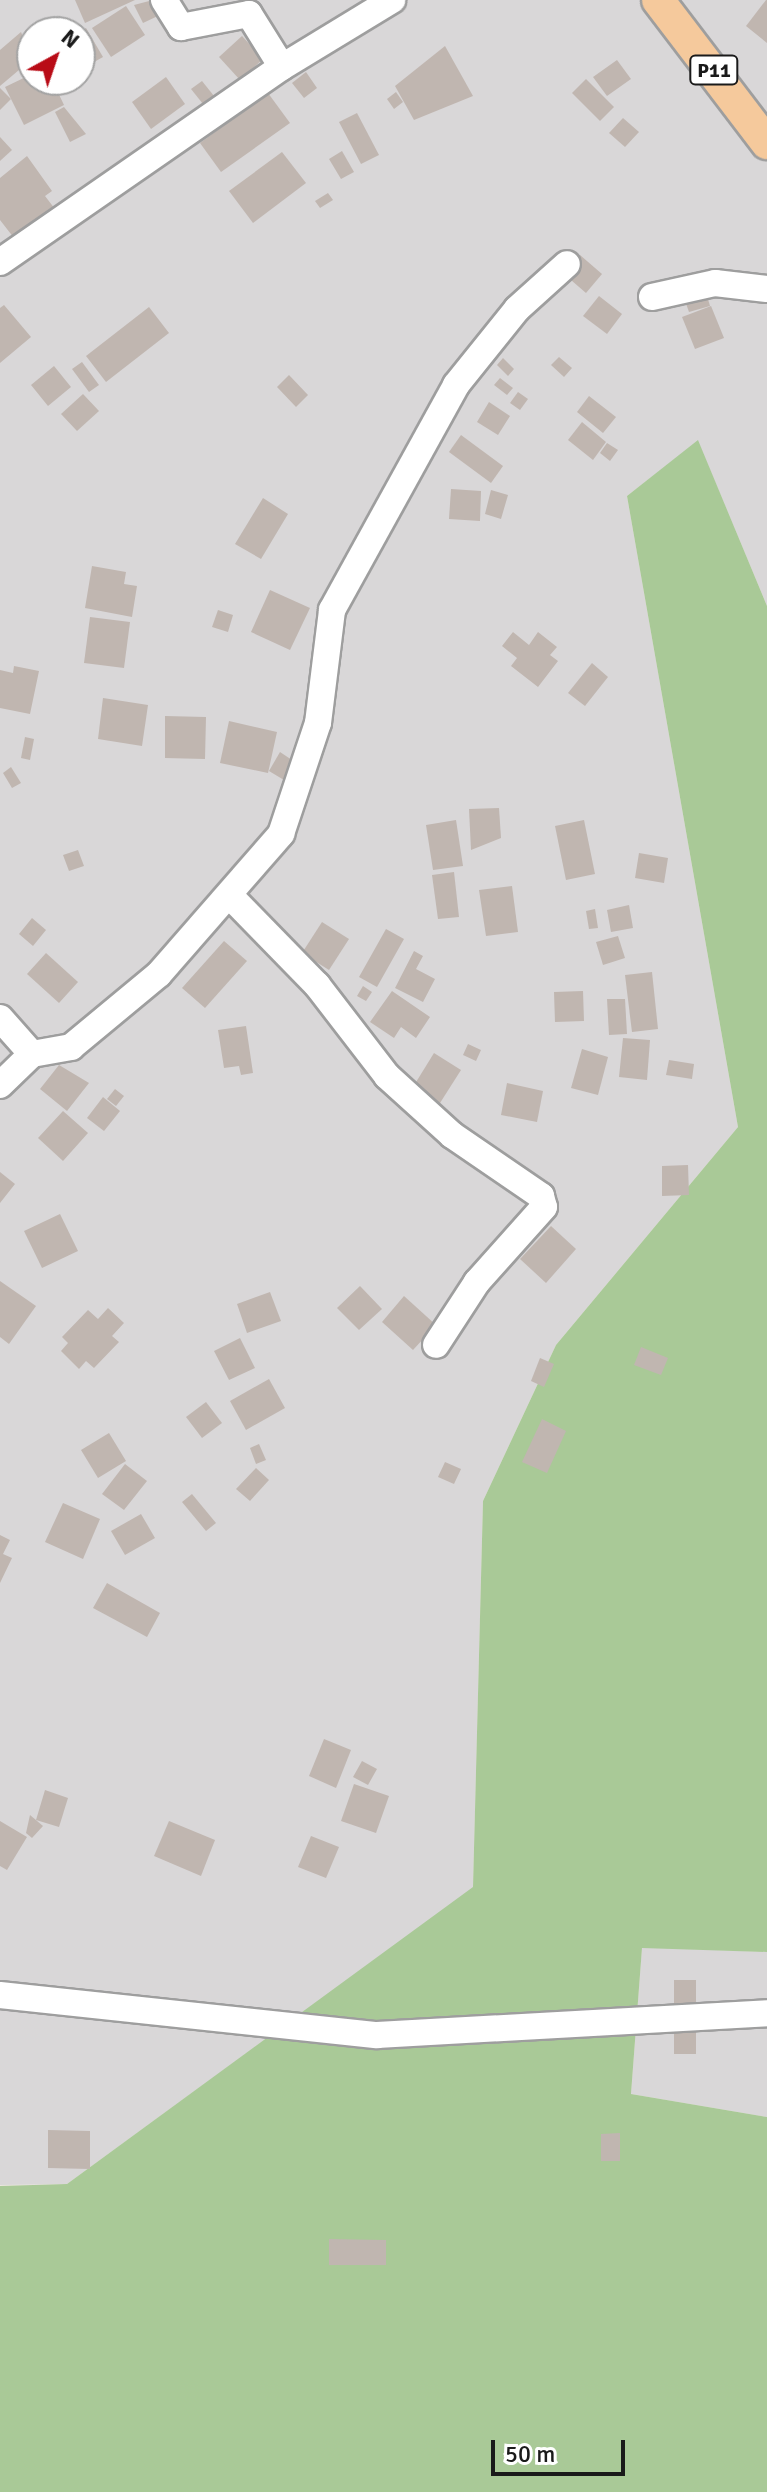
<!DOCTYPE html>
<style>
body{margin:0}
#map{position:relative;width:767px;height:2492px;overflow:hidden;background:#ece7e0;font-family:Signika,sans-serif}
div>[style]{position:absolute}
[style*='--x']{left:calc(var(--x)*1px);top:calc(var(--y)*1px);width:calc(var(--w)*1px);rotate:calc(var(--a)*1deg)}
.residential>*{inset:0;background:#d9d7d8}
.forest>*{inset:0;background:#a9c997}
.building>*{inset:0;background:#c0b6b0}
.roads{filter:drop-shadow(2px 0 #9e9e9e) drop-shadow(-2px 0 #9e9e9e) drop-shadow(0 2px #9e9e9e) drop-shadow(0 -2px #9e9e9e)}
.minor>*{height:26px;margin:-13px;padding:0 13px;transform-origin:13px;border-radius:13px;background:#fff}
.major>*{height:32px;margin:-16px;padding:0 16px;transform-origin:16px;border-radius:16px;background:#f5c99c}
span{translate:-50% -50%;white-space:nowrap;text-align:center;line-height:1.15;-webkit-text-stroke:6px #fff;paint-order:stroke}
.shield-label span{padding:2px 6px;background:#fff;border:2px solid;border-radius:6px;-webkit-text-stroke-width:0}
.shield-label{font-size:20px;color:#1a1a1a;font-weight:700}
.north{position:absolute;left:16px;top:16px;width:80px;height:80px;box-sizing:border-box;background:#fff;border:2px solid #a3a3a3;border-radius:50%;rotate:40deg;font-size:22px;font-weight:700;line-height:32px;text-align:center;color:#1a1a1a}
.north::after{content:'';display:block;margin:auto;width:28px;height:36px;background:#b90c17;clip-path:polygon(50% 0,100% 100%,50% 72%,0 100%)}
.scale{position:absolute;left:491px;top:2440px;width:134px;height:36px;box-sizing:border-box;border:4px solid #1a1a1a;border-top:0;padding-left:10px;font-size:24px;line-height:28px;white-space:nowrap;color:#1a1a1a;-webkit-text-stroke:6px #fff;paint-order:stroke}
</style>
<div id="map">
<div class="residential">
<div style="clip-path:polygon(evenodd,0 0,767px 0,767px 606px,698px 441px,627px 496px,738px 1127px,556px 1345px,483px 1501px,473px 1888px,67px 2184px,0 2185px,0 0,32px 32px,80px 32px,80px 80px,32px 80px,32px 32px)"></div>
<div style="clip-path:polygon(642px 1947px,767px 1952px,767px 2117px,631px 2094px)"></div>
</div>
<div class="forest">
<div style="clip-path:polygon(698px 440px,767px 606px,767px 1952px,642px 1948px,631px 2094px,767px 2117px,767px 2492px,0 2492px,0 2186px,67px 2184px,473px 1887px,483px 1501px,556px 1345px,738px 1127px,627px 496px)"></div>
</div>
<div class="building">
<div style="clip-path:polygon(75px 0,135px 0,85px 23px)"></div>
<div style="clip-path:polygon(153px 0,160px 15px,143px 23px,134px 5px)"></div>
<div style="clip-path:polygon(766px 0,767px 0,767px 43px,746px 26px)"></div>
<div style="clip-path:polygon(126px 6px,145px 35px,111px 57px,92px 28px)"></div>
<div style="clip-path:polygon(86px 28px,103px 57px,80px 70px,80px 32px)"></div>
<div style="clip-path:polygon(21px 32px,32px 59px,0 86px,0 50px)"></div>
<div style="clip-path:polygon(242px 36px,263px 59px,240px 80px,219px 57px)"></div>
<div style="clip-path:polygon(445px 46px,473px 96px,414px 120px,395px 86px)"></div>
<div style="clip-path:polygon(617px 60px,631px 79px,607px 96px,593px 77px)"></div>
<div style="clip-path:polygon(306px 72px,317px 88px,304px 98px,292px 83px)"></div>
<div style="clip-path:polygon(32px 74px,32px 80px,52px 80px,64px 105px,24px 125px,5px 87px)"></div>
<div style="clip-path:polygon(166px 77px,185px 104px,151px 129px,132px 102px)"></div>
<div style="clip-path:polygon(586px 79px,614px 107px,600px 121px,572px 93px)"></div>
<div style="clip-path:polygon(202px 81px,214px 96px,203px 104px,191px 89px)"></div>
<div style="clip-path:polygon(0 88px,11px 99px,0 110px)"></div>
<div style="clip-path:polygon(396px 92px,403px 102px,394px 109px,387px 99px)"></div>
<div style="clip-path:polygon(268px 93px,290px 123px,221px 172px,200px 143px)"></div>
<div style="clip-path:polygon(64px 107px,86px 134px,70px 142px,55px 112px)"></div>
<div style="clip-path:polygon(357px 113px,379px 155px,361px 164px,339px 122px)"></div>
<div style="clip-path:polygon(623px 118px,639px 132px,625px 147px,609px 133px)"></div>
<div style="clip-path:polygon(0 137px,12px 150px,0 161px)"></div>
<div style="clip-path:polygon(342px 151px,354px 172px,341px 179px,329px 159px)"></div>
<div style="clip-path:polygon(282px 152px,306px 183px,253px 223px,229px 191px)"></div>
<div style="clip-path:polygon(27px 156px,52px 191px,45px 196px,55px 209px,14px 238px,0 220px,0 178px)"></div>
<div style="clip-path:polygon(328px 193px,333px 200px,320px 208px,315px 201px)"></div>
<div style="clip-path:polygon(580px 255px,602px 274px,586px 293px,564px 274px)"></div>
<div style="clip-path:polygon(705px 289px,710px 306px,689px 312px,683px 295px)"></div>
<div style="clip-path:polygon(599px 296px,622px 314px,607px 334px,583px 316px)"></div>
<div style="clip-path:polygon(4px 305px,31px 337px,0 363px,0 308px)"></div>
<div style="clip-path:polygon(711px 306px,724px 338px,695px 349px,682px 317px)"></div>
<div style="clip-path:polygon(149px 307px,169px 333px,106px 382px,86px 356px)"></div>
<div style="clip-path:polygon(559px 357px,572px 368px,564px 377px,551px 365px)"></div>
<div style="clip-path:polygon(503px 358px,514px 369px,508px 376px,497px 365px)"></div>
<div style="clip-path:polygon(82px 362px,99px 385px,89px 392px,72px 369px)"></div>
<div style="clip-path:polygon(54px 366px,71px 387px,48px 406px,31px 385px)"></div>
<div style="clip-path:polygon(289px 375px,308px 395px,296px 407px,277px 387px)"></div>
<div style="clip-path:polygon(500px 378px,513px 388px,507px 395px,494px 385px)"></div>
<div style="clip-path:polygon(518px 392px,528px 399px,520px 410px,510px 403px)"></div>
<div style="clip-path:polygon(83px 394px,99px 411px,77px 431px,61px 414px)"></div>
<div style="clip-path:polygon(589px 396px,616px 417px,603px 433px,577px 412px)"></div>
<div style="clip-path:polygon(489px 402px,510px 416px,498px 435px,477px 422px)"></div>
<div style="clip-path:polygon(582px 422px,606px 442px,593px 460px,568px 440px)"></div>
<div style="clip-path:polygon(461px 435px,503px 466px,491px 483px,449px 452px)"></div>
<div style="clip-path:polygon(607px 443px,618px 450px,610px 461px,600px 453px)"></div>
<div style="clip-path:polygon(451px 489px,481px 491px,480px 521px,449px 519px)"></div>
<div style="clip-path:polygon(491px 490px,508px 495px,501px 519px,485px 514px)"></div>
<div style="clip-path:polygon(263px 498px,288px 514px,261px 559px,235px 544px)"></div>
<div style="clip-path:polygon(92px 566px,126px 572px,124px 584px,137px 586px,132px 617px,85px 608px)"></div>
<div style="clip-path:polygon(270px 590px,310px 608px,290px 650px,251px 632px)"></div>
<div style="clip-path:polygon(218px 610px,233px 615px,228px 632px,212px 627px)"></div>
<div style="clip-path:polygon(90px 617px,130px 622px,124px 668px,84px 663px)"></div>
<div style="clip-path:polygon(513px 632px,529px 645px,538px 632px,557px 647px,550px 655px,558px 661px,538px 687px,511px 666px,517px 658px,502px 646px)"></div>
<div style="clip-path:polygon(592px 663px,608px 677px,585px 706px,568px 693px)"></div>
<div style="clip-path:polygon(14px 666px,39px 671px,30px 714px,0 708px,0 670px,13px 673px)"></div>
<div style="clip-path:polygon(103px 698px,148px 705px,142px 746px,98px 739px)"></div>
<div style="clip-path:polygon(165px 716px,206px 717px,205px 759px,165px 758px)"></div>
<div style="clip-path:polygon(229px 721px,277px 732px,268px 773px,220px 763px)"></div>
<div style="clip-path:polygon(25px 737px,34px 739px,30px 760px,21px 758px)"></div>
<div style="clip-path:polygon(280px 752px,295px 762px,284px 780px,269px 771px)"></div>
<div style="clip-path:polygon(11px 767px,21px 783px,12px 788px,3px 773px)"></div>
<div style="clip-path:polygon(499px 808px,501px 838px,471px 850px,469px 809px)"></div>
<div style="clip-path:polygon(456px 820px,463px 866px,433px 870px,426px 825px)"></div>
<div style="clip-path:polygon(584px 820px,595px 874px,566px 880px,555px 826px)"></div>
<div style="clip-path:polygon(78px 850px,84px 866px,69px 871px,63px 855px)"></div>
<div style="clip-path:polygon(639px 853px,668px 858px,664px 883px,635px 878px)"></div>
<div style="clip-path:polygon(454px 872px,459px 917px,438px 919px,432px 875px)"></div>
<div style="clip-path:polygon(512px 886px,518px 932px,486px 936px,479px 890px)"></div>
<div style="clip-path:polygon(629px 905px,633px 928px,611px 932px,607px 910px)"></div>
<div style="clip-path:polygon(595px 909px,598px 928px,589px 929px,586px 911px)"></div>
<div style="clip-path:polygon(32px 918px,46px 930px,33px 946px,19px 934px)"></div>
<div style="clip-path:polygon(322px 922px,349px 939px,329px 970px,302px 953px)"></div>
<div style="clip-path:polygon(386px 929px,404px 939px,377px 987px,359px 977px)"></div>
<div style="clip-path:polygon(618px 936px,625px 958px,603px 965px,596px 942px)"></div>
<div style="clip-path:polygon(224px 941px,247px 961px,205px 1008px,182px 988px)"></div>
<div style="clip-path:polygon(414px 951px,423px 956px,416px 969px,435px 979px,423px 1002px,395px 988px)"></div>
<div style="clip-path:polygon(46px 953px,78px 982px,59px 1003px,27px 974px)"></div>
<div style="clip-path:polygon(652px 972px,658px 1029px,632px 1032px,625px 975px)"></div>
<div style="clip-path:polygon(363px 986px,372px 992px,366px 1001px,357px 996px)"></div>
<div style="clip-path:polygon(392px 991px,430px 1017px,416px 1038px,401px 1027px,394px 1038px,370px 1022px)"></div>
<div style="clip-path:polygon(583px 991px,584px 1021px,555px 1022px,554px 992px)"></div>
<div style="clip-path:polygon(607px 999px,625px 999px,627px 1034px,609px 1035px)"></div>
<div style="clip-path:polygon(246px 1026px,253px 1073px,241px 1075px,239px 1066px,224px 1068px,218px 1030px)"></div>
<div style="clip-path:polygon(623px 1038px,650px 1040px,647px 1080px,619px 1077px)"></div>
<div style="clip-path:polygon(468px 1044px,481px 1050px,476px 1061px,463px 1055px)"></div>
<div style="clip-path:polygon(582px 1049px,608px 1057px,598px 1095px,571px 1088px)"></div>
<div style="clip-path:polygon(434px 1053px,461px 1070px,440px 1103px,413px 1087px)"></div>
<div style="clip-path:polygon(669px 1060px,694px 1064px,692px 1079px,666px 1075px)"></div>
<div style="clip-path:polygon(59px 1065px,89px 1083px,67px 1111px,40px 1089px)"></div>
<div style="clip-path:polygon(507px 1083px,543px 1091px,537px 1122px,501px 1115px)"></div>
<div style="clip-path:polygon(115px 1089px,124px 1096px,116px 1106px,107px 1099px)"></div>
<div style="clip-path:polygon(103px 1097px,120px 1111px,104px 1131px,87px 1118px)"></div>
<div style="clip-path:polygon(63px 1111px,88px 1133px,63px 1161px,38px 1138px)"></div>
<div style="clip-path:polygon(688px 1165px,689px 1195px,662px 1196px,662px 1166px)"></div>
<div style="clip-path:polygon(0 1172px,15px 1184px,0 1203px)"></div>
<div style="clip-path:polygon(60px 1214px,78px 1251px,42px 1268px,24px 1231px)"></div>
<div style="clip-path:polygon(551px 1226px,576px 1249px,546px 1283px,520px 1259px)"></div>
<div style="clip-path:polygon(0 1281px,36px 1306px,9px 1344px,0 1337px)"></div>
<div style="clip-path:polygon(360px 1286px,382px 1309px,359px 1330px,337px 1308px)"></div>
<div style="clip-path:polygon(270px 1292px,281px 1321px,247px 1333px,237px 1304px)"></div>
<div style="clip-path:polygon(404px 1296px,436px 1325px,413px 1350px,382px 1322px)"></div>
<div style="clip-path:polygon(108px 1308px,124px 1323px,112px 1336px,119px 1342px,94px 1368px,86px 1361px,79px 1369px,61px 1351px,68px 1343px,62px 1337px,88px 1310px,98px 1319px)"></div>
<div style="clip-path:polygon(240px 1338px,255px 1368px,229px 1380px,214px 1351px)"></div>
<div style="clip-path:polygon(641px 1347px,668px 1358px,661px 1375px,634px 1365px)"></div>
<div style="clip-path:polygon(540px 1358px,554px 1364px,544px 1387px,531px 1381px)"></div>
<div style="clip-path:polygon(269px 1379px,285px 1408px,246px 1430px,230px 1401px)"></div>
<div style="clip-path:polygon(206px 1402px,222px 1423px,202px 1438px,186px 1417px)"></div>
<div style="clip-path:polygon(542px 1419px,566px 1431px,547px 1473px,522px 1462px)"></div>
<div style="clip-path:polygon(109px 1433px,126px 1461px,98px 1478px,81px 1450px)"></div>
<div style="clip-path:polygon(259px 1444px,266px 1460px,256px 1464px,250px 1448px)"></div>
<div style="clip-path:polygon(445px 1462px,461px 1469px,454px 1484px,438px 1477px)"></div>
<div style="clip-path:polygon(125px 1464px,147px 1481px,124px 1510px,102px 1494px)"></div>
<div style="clip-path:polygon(256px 1468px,269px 1480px,250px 1501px,236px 1489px)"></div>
<div style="clip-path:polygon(192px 1494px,216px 1523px,206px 1531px,182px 1502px)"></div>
<div style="clip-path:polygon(63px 1503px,100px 1519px,83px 1559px,45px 1542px)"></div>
<div style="clip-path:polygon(141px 1514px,155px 1538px,125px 1555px,111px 1531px)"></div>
<div style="clip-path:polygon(0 1535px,10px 1540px,3px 1554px,12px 1558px,0 1583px)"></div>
<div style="clip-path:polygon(107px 1583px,160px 1613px,147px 1637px,93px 1608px)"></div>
<div style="clip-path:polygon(324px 1739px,351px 1750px,336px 1788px,309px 1776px)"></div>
<div style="clip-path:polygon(362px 1761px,377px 1769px,368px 1785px,353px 1777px)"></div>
<div style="clip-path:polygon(354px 1784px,389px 1796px,376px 1833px,341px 1821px)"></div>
<div style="clip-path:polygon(45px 1790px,68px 1798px,59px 1827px,36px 1820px)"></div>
<div style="clip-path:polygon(30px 1815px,43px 1826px,32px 1838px,26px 1833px)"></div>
<div style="clip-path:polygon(0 1821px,27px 1837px,7px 1870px,0 1866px)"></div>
<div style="clip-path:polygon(169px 1821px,215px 1840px,201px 1876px,154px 1856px)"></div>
<div style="clip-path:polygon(311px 1836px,339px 1847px,326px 1878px,298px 1867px)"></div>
<div style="clip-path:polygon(674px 1980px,696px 1980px,696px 2054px,674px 2054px)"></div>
<div style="clip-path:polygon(48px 2130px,90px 2131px,90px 2169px,48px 2168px)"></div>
<div style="clip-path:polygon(620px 2133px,620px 2161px,601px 2161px,601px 2134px)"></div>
<div style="clip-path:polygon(329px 2239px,386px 2240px,386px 2265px,329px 2265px)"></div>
</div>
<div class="roads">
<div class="minor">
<div style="--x:164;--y:0;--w:32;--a:58"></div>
<div style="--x:181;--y:27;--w:69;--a:-10.8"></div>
<div style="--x:249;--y:14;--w:62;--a:58.1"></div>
<div style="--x:0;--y:262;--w:343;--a:-34.7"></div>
<div style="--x:282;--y:67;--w:129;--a:-31.3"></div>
<div style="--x:652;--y:297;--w:65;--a:-12.5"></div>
<div style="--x:715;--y:283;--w:52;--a:6.6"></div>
<div style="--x:232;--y:898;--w:122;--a:45.7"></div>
<div style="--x:317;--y:985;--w:115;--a:52.4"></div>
<div style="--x:387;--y:1076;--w:88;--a:42.2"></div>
<div style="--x:452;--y:1135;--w:108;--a:34.4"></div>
<div style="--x:541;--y:1196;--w:11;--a:75"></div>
<div style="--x:544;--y:1207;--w:101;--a:131.8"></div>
<div style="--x:477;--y:1282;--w:75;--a:123.1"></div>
<div style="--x:0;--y:1018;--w:48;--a:48.4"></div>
<div style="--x:0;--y:1085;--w:45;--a:-44.1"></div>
<div style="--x:32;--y:1054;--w:40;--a:-10"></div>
<div style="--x:71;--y:1047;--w:114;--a:-39.7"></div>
<div style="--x:159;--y:974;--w:186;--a:-48.9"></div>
<div style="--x:281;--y:834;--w:117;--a:-71.6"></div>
<div style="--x:318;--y:723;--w:114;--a:-82.9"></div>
<div style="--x:332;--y:610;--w:257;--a:-61.1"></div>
<div style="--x:456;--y:385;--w:97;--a:-51.2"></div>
<div style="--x:517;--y:309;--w:67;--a:-42"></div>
<div style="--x:0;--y:1995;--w:379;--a:6.1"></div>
<div style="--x:377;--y:2035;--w:391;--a:-3.2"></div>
</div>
<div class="major">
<div style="--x:658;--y:0;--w:180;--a:52.7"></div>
</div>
</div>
<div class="shield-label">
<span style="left:714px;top:70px">P11</span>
</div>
<div class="north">N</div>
<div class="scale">50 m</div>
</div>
